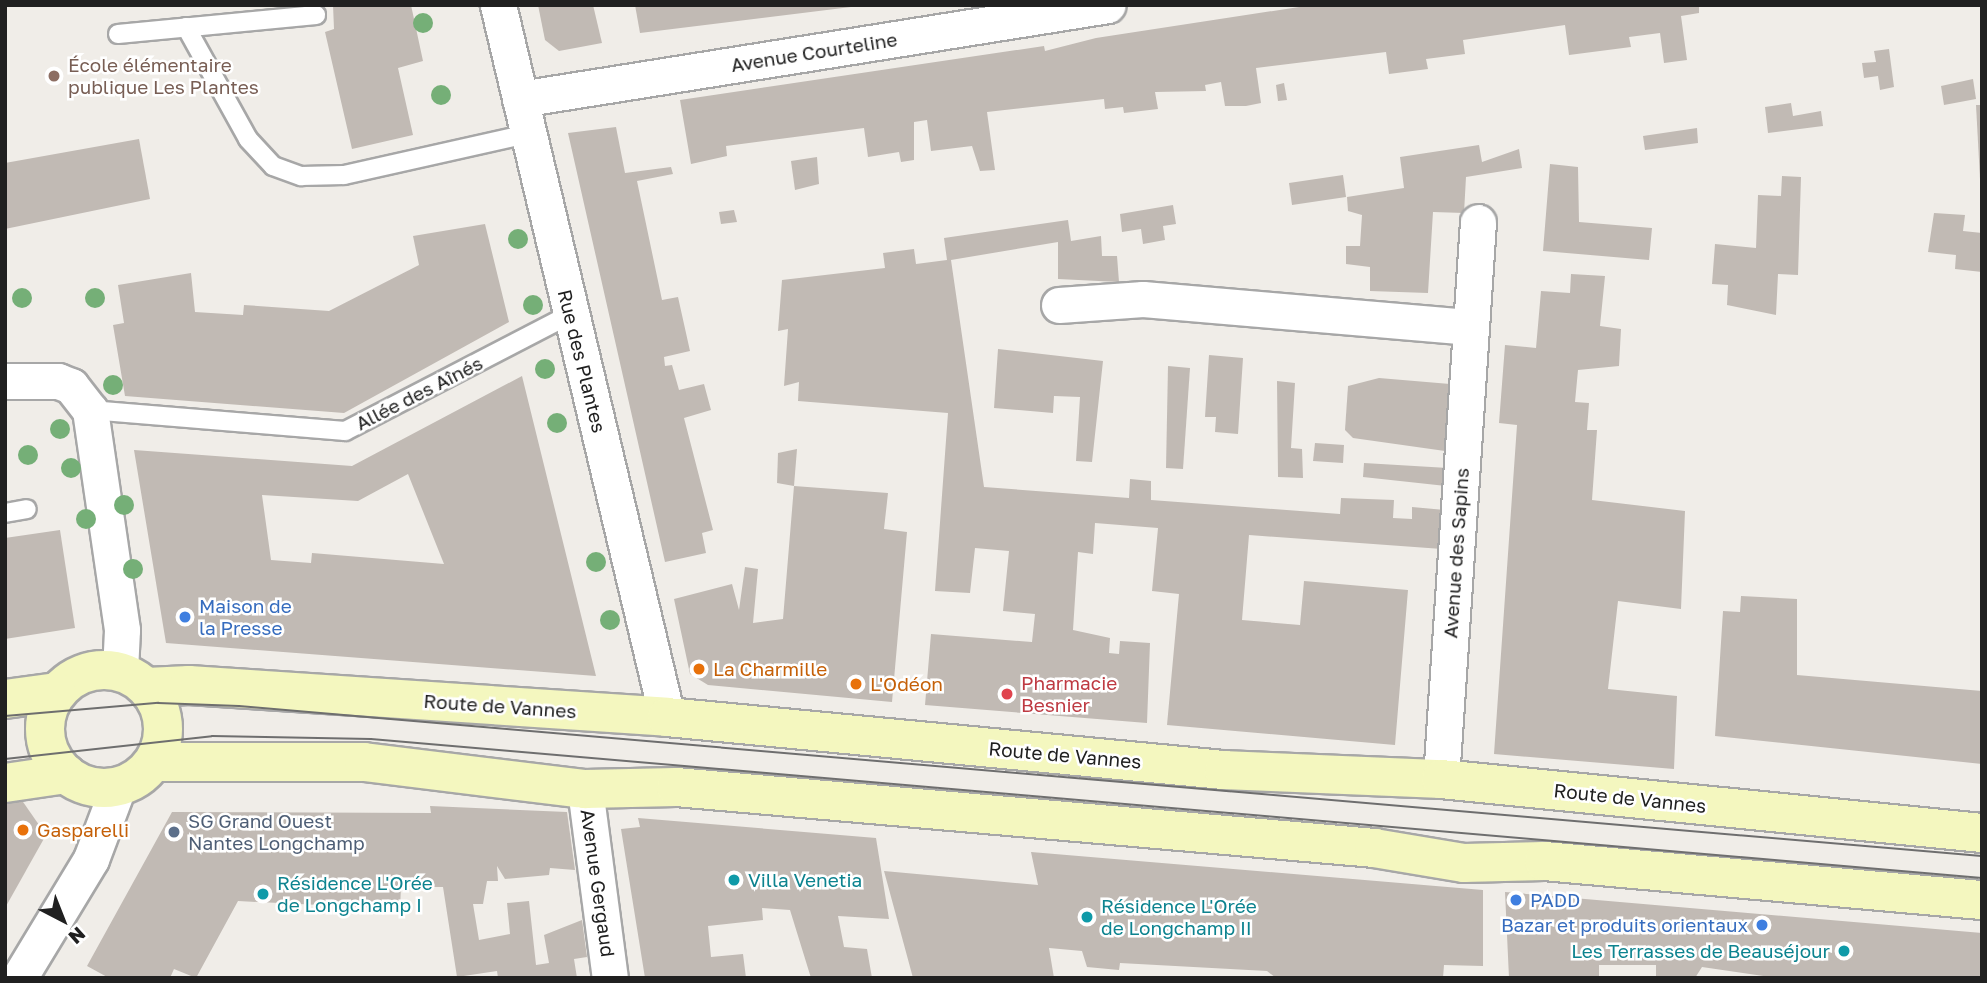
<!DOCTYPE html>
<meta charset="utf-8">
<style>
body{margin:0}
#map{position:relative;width:1987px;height:983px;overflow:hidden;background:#f0ede8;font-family:"Golos Text",sans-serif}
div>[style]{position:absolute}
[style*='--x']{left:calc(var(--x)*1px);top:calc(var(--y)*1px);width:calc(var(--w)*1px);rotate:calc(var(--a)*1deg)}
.building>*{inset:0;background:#c1bab4}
.roads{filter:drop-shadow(2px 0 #a7a7a7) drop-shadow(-2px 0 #a7a7a7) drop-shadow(0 2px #a7a7a7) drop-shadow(0 -2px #a7a7a7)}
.service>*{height:18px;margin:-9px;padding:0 9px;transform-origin:9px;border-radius:9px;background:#fff}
.minor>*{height:35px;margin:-17.5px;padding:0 17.5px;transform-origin:17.5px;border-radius:17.5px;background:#fff}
.secondary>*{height:38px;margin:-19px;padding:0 19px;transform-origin:19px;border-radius:19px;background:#f4f7bf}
.secondary>.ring{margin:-19px;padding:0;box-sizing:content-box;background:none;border:38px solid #f4f7bf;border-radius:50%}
.tram>*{height:2px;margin:-1px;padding:0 1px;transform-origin:1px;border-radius:1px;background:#6e6e6e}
.trees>*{width:20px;height:20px;margin:-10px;border-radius:50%;background:#75af77}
.dots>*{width:19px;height:19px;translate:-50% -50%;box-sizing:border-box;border:4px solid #fff;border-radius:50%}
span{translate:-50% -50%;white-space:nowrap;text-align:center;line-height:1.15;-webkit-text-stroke:5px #fff;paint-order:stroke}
.street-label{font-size:19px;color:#202020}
.education-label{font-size:19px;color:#785e54}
.left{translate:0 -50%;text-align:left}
.shop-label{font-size:19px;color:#366cbe}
.right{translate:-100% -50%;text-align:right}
.food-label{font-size:19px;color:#c56008}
.health-label{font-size:19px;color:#be3a42}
.service-label{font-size:19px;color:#4e5e75}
.culture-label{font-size:19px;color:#0d838f}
.frame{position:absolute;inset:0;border:7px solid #202020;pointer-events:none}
.north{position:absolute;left:28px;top:885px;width:70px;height:70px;-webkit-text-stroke:5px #fff;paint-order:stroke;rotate:138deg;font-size:19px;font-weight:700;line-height:28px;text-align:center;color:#202020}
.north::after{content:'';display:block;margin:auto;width:24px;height:32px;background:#202020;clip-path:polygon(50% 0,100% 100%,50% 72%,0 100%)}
</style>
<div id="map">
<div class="building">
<div style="clip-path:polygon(333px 5px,411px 5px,423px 61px,398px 68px,413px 135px,352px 149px,325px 32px,334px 29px)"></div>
<div style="clip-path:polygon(538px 5px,593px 5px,602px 43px,559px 51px,545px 40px)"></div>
<div style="clip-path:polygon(635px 5px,850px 5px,851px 7px,640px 33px)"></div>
<div style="clip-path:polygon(1312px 5px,1699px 5px,1699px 13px,1681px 16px,1687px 60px,1664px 63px,1660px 33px,1629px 37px,1631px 47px,1569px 55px,1565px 25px,1463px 40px,1465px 54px,1426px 59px,1428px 69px,1389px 74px,1386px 52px,1256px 68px,1261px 103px,1246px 106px,1225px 106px,1221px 82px,1205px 85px,1206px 91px,1155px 92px,1158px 109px,1124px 113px,1123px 107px,1105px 109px,1104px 99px,987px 112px,995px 170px,980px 171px,972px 146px,931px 151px,927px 120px,914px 122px,914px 160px,901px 162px,899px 152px,868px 157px,864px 128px,726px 146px,727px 156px,691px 164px,680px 100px,1044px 46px,1045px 51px,1096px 38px)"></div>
<div style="clip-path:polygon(1889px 49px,1894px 87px,1880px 90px,1878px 76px,1864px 78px,1862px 63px,1876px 62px,1874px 51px)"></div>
<div style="clip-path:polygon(1973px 79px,1976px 99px,1944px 105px,1941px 86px)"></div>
<div style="clip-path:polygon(1284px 83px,1287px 100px,1278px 101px,1276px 85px)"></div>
<div style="clip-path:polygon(1791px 103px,1793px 116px,1821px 111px,1823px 126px,1768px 133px,1765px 107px)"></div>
<div style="clip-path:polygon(1976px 105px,1982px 105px,1982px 179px,1980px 179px)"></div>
<div style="clip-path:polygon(616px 127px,625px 173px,671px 167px,673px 174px,637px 181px,662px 300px,678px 297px,690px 351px,664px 357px,665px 366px,672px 365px,679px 390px,704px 384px,711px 410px,684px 418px,713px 530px,702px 533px,706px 553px,665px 562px,568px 133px)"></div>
<div style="clip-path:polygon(1697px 128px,1698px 143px,1645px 150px,1643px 136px)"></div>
<div style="clip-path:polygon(139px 139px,150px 199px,5px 229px,5px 163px)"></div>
<div style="clip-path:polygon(1479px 145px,1482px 162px,1519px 149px,1522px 168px,1466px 177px,1464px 213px,1433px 212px,1428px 293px,1370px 291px,1370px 267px,1346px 264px,1346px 246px,1360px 246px,1362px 215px,1348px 211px,1347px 197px,1404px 188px,1400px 157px)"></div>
<div style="clip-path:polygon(817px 157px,819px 184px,795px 190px,791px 161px)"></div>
<div style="clip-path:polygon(1550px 164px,1578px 167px,1579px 222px,1652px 228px,1649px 260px,1543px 251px)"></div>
<div style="clip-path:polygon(1343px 175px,1346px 197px,1292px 205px,1289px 183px)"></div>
<div style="clip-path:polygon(1782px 176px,1801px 177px,1798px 275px,1778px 274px,1776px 315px,1727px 305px,1728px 285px,1712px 284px,1715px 244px,1756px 248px,1758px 195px,1781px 196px)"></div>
<div style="clip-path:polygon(1173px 205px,1176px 224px,1163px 226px,1165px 240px,1143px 244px,1141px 229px,1122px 232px,1120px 214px)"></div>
<div style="clip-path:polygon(734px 210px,737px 222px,721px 224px,719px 212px)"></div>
<div style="clip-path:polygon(1934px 213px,1965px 215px,1963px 231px,1982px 233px,1982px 272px,1955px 269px,1956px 255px,1928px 252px)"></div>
<div style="clip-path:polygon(1068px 220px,1071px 241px,1101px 236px,1102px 256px,1117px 256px,1119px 282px,1058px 279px,1058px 242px,951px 260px,984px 487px,1129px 498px,1130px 479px,1151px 481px,1151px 500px,1340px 514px,1341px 498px,1394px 500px,1393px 518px,1412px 519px,1412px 507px,1445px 510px,1442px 549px,1249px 535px,1242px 620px,1300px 625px,1304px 581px,1408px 590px,1395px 745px,1167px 725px,1179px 594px,1152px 591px,1158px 528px,1095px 523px,1093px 554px,1078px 552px,1073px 630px,1110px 638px,1109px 653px,1119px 654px,1120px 641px,1150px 643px,1147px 723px,925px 705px,931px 634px,1032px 642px,1035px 614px,1003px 611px,1009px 551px,975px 548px,970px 593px,935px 591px,948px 413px,798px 401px,799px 382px,784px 386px,788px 329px,778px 331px,782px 280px,885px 268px,883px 253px,914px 249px,916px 264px,947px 260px,944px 238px)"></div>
<div style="clip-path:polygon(485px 224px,509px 322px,344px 413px,125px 396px,113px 325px,124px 323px,118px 285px,191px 273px,195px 312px,243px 315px,244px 305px,329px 311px,419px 265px,413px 236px)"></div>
<div style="clip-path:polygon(1571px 274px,1605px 276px,1600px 326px,1621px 329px,1619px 366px,1578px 370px,1575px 402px,1589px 403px,1587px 430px,1597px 430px,1592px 500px,1685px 511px,1681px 609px,1618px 601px,1608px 689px,1677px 696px,1674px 769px,1494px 754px,1517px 425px,1499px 423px,1505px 345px,1536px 348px,1541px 291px,1570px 293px)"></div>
<div style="clip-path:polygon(998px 349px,1103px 361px,1092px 462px,1076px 461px,1080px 397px,1054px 396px,1053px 413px,994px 408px)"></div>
<div style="clip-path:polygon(1209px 355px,1243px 358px,1238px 434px,1215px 432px,1216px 417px,1205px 417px)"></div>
<div style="clip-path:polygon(1168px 366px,1190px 368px,1183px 469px,1166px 468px)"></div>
<div style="clip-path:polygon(evenodd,522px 376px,596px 676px,166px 643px,134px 450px,352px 466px,522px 376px,408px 474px,444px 564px,312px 553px,311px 563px,271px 560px,262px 495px,358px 501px,408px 474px)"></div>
<div style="clip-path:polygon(1379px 378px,1450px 384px,1445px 451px,1353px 438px,1345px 430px,1348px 386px)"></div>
<div style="clip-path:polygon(1277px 381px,1295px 383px,1291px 448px,1302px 449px,1303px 478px,1278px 477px)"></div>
<div style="clip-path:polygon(1315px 443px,1344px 445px,1343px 463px,1313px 461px)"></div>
<div style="clip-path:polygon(797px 449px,794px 486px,777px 483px,778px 453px)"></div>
<div style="clip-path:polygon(1364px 463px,1448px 468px,1446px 486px,1363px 477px)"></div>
<div style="clip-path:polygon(794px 486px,888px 493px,884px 529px,907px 532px,892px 702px,708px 685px,690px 674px,674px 599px,732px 584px,739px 610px,745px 567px,758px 569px,753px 623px,783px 619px)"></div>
<div style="clip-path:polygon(60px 530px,75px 628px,5px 639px,5px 538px)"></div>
<div style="clip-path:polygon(1741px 596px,1797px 599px,1797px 675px,1982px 691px,1982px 764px,1715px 736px,1723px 611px,1740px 612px)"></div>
<div style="clip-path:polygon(21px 799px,46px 835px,5px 908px,5px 801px)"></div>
<div style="clip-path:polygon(430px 806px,567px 812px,575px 870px,550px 868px,549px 875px,505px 879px,497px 866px,498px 881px,487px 881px,483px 904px,473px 904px,479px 940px,510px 934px,507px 903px,529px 901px,536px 965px,549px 963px,544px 935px,582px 920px,587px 957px,574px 959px,577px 978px,498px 978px,497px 971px,457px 977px,443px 887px,401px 887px,400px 909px,238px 901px,196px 978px,174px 969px,170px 978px,109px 978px,87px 966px,172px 812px,431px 813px)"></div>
<div style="clip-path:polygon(638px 818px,876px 838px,889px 919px,838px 916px,844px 947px,867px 949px,872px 978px,811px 978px,790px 910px,762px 908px,763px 920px,708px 926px,711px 957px,743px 954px,746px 978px,645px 978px,621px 829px,640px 827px)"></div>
<div style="clip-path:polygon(1031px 852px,1483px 890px,1483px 966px,1444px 965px,1443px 978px,1276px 978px,1267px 971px,1120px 963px,1119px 970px,1087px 967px,1082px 951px,1049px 948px,1054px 978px,913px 978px,884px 871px,1038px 885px)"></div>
<div style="clip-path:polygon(1505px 892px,1982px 933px,1982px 978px,1777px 978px,1702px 967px,1695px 978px,1656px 978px,1656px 965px,1599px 965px,1599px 978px,1509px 978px)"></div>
</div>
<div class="roads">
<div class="service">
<div style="--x:186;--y:27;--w:128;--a:61"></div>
<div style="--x:248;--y:139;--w:37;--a:47"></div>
<div style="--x:273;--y:166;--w:30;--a:20"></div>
<div style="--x:301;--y:176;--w:43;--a:-1.3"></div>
<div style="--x:344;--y:175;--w:189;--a:-12.6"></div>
<div style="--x:118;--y:34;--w:199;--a:-5.5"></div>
<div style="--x:90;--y:410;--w:256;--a:4.7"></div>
<div style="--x:345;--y:431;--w:254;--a:-27.4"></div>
<div style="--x:5;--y:513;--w:22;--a:-10"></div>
</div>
<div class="minor">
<div style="--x:498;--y:5;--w:732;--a:76.65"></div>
<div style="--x:520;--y:99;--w:595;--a:-9.08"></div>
<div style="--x:1059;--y:305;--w:84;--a:-4.1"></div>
<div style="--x:1143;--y:299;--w:329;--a:4.9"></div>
<div style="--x:5;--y:381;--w:53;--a:0"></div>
<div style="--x:58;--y:381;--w:14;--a:21"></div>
<div style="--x:71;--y:386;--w:31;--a:52"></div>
<div style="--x:90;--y:410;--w:222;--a:81.7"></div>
<div style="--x:122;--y:630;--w:41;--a:92.8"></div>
<div style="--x:1441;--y:779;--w:558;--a:-86.2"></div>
<div style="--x:585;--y:789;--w:191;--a:82.5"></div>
<div style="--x:19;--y:978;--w:139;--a:-58.8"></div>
<div style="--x:91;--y:859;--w:77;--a:-69.4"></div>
</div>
<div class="secondary">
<div class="ring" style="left:45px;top:670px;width:80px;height:80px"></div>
<div style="--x:147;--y:687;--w:42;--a:-2.7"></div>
<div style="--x:189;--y:685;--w:479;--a:3.8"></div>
<div style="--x:667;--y:717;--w:560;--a:5.44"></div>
<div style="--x:1224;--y:770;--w:217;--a:2.4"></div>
<div style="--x:1441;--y:779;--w:544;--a:5.7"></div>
<div style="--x:5;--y:699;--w:52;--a:-7.7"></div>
<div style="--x:154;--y:762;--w:210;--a:0"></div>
<div style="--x:364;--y:762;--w:223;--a:7"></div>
<div style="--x:585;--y:789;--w:91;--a:-1.3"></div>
<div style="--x:676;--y:787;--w:701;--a:4.99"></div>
<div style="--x:1374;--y:848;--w:91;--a:9.5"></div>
<div style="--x:1464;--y:863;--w:80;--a:-1.4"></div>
<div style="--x:1544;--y:861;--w:440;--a:5.1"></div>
<div style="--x:5;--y:783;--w:62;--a:-8.4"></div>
</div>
</div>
<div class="tram">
<div style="--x:5;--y:716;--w:154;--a:-4.9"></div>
<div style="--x:158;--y:703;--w:81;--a:2.1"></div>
<div style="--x:239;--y:706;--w:1749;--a:4.92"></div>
<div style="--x:5;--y:759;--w:208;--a:-6.3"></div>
<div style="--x:212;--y:736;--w:159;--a:1.1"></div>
<div style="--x:371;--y:739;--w:1617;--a:4.93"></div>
</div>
<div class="trees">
<div style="left:423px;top:23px"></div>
<div style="left:441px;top:95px"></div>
<div style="left:518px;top:239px"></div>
<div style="left:22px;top:298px"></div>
<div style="left:95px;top:298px"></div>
<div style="left:533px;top:305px"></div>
<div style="left:545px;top:369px"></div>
<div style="left:113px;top:385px"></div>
<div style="left:557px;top:423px"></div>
<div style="left:60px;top:429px"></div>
<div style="left:28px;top:455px"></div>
<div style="left:71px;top:468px"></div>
<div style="left:124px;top:505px"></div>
<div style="left:86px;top:519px"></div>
<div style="left:596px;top:562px"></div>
<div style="left:133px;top:569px"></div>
<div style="left:610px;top:620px"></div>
</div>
<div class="dots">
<div style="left:54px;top:76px;background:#8d6e63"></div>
<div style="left:185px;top:617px;background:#3f7fe0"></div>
<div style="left:699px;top:669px;background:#e8710a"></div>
<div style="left:856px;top:684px;background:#e8710a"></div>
<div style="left:1007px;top:694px;background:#e0444e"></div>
<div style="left:23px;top:830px;background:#e8710a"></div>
<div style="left:174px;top:832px;background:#5c6f8a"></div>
<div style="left:734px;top:880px;background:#0f9aa8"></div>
<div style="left:263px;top:894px;background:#0f9aa8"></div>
<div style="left:1516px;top:900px;background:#3f7fe0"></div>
<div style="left:1087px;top:917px;background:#0f9aa8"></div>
<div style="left:1762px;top:925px;background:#3f7fe0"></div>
<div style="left:1844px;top:951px;background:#0f9aa8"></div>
</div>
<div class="street-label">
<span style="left:814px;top:52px;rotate:-9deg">Avenue Courteline</span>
<span style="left:582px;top:361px;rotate:76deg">Rue des Plantes</span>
<span style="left:419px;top:393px;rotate:-27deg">Allée des Aînés</span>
<span style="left:1456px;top:553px;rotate:-86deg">Avenue des Sapins</span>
<span style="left:500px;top:706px;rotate:4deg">Route de Vannes</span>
<span style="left:1065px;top:755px;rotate:5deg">Route de Vannes</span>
<span style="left:1630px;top:798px;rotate:6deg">Route de Vannes</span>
<span style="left:598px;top:883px;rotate:82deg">Avenue Gergaud</span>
</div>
<div class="education-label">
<span class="left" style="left:68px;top:76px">École élémentaire<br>publique Les Plantes</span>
</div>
<div class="shop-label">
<span class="left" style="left:199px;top:617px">Maison de<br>la Presse</span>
<span class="left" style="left:1530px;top:900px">PADD</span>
<span class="right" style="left:1748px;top:925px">Bazar et produits orientaux</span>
</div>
<div class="food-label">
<span class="left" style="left:713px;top:669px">La Charmille</span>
<span class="left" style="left:870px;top:684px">L'Odéon</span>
<span class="left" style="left:37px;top:830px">Gasparelli</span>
</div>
<div class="health-label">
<span class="left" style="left:1021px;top:694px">Pharmacie<br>Besnier</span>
</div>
<div class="service-label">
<span class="left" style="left:188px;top:832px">SG Grand Ouest<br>Nantes Longchamp</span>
</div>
<div class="culture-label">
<span class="left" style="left:748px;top:880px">Villa Venetia</span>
<span class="left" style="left:277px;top:894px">Résidence L'Orée<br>de Longchamp I</span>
<span class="left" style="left:1101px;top:917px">Résidence L'Orée<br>de Longchamp II</span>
<span class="right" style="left:1830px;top:951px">Les Terrasses de Beauséjour</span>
</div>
<div class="frame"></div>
<div class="north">N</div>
</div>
